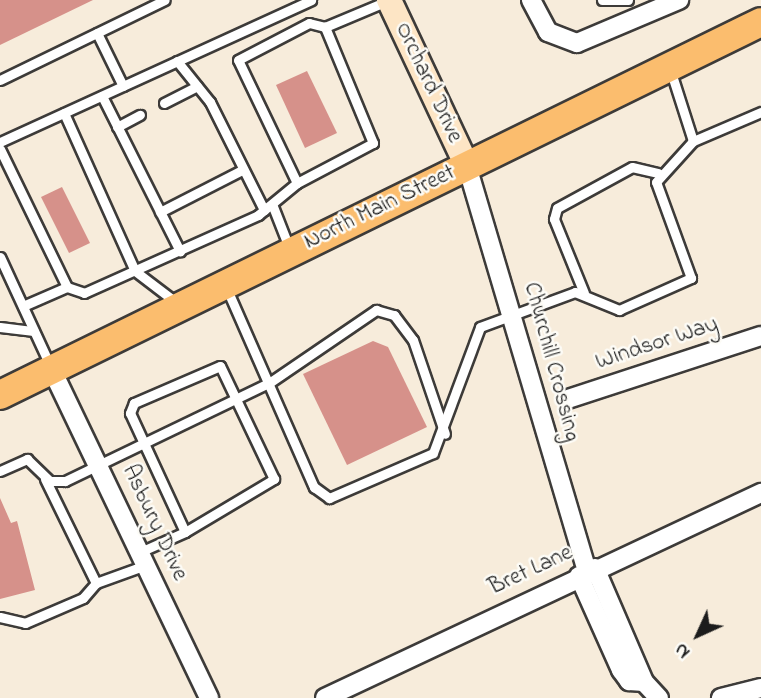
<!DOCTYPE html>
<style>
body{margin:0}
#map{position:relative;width:761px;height:698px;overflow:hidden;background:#f7ecdb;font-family:"Indie Flower",sans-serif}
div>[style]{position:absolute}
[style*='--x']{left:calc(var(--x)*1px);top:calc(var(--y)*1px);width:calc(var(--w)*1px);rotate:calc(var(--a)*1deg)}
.building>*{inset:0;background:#d6918a}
.roads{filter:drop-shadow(2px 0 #3d3b39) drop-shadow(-2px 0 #3d3b39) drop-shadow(0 2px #3d3b39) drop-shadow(0 -2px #3d3b39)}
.lane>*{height:9px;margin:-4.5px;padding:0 4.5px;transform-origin:4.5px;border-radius:4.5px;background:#fff}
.street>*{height:18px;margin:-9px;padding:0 9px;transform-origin:9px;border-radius:9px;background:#fff}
.secondary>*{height:24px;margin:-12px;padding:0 12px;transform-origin:12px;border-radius:12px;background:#fde5c5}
.primary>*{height:28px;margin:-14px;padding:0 14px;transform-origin:14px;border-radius:14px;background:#fbbd6e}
span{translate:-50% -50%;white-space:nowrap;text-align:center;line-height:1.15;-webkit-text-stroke:5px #fdfcf7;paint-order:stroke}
.street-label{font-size:23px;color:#1c1c1c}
.north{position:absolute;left:663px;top:600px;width:70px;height:70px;-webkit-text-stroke:5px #fdfcf7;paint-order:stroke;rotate:225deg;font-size:19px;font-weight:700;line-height:28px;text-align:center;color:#1c1c1c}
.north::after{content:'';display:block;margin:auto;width:24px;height:32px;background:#1c1c1c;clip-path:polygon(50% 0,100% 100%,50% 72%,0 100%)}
</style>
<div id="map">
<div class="building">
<div style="clip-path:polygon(0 0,93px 0,0 45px)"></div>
<div style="clip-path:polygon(307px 71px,337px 133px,305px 148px,276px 85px)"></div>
<div style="clip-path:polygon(62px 187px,90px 243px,69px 253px,41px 197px)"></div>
<div style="clip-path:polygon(373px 341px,388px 347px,427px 427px,347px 465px,303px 374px)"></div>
<div style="clip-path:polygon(0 498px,11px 523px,17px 521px,35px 590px,0 599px)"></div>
</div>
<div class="roads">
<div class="lane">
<div style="--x:602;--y:0;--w:26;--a:0"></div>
<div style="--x:97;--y:33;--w:59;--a:63.9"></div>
<div style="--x:177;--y:61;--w:53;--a:51.2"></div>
<div style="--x:210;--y:102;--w:121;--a:63.4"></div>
<div style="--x:0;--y:80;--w:183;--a:-25.9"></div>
<div style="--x:102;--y:96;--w:174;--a:63.3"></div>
<div style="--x:164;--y:103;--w:37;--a:-27"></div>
<div style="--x:64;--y:113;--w:173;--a:65.8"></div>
<div style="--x:135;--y:271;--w:53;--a:37.3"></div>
<div style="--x:117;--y:127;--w:26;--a:-28"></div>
<div style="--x:693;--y:141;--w:74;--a:-23.1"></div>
<div style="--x:0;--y:142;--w:342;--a:-24.5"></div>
<div style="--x:0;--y:149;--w:153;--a:64.1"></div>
<div style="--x:67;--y:287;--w:18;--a:19"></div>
<div style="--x:84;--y:293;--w:191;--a:-24.1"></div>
<div style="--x:258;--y:215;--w:50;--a:-39.4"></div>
<div style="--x:297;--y:183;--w:86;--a:-27.8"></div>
<div style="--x:373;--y:143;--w:126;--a:-112.5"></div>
<div style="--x:297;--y:183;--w:136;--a:-115.6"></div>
<div style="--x:238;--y:60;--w:80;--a:-27.5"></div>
<div style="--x:309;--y:23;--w:16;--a:14"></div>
<div style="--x:325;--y:27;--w:67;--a:-22.8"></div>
<div style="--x:272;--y:204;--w:49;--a:68.6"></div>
<div style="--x:160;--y:212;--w:92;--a:-27.1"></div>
<div style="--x:0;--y:257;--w:119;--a:65.2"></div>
<div style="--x:226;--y:287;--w:219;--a:66.3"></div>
<div style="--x:314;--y:487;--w:19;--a:36"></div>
<div style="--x:329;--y:498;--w:113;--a:-23.4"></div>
<div style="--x:433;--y:453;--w:134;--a:-69.5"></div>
<div style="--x:480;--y:327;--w:101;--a:-20.2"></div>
<div style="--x:575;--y:292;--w:48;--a:22.2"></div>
<div style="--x:619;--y:310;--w:79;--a:-24"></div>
<div style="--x:691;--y:278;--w:102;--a:-110"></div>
<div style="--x:656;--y:182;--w:55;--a:-47.9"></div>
<div style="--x:693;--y:141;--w:76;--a:-107.7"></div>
<div style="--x:584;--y:293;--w:80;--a:-112.1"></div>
<div style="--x:554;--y:219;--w:11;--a:-75"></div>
<div style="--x:557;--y:208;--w:85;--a:-28.7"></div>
<div style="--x:632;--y:167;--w:27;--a:13"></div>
<div style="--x:23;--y:306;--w:48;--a:-23.4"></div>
<div style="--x:0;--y:327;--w:34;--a:7"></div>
<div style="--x:0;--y:471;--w:30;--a:-24"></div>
<div style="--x:27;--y:459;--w:32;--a:44"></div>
<div style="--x:50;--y:481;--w:15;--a:0"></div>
<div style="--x:65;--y:481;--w:226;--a:-25.7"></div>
<div style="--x:269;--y:383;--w:130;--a:-34.3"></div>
<div style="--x:376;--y:310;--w:19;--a:16"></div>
<div style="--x:394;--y:315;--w:31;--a:53"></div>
<div style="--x:413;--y:340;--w:99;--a:71.2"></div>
<div style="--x:45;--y:479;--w:116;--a:63.9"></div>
<div style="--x:96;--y:583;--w:53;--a:-19.8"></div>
<div style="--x:140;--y:552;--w:49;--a:-24"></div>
<div style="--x:185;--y:532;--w:104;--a:-30.8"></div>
<div style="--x:274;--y:479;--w:125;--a:-115.5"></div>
<div style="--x:220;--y:366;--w:94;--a:156.7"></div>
<div style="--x:134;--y:403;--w:11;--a:112"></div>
<div style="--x:130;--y:413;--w:131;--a:65.2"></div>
<div style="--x:0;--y:617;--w:26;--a:13"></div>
<div style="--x:25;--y:623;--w:63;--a:-23.3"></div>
<div style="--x:83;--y:598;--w:20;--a:-49"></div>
</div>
<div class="street">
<div style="--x:531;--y:0;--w:36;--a:62"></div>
<div style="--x:548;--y:32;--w:31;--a:21"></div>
<div style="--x:577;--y:43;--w:111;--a:-22.9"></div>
<div style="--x:467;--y:166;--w:423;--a:73.5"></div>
<div style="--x:52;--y:370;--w:364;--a:64.4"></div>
<div style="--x:568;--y:399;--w:203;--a:-18.1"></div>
<div style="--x:595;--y:568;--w:124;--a:66.7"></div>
<div style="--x:644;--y:682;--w:22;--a:47"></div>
<div style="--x:579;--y:576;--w:103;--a:65.9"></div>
<div style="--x:621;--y:670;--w:14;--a:54"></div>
<div style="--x:629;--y:681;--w:15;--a:4"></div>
<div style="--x:325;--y:698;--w:482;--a:-25.2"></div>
<div style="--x:721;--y:698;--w:41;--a:-14"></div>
</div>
<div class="secondary">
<div style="--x:389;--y:0;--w:183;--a:64.8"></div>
</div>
<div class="primary">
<div style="--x:0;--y:395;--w:847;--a:-26.11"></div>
</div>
</div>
<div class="street-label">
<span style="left:428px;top:83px;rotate:65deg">Orchard Drive</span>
<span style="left:380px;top:208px;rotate:-26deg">North Main Street</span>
<span style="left:657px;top:344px;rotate:-18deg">Windsor Way</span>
<span style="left:551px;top:362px;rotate:75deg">Churchill Crossing</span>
<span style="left:154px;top:523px;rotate:65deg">Asbury Drive</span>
<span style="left:531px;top:571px;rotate:-25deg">Bret Lane</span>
</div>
<div class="north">N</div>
</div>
